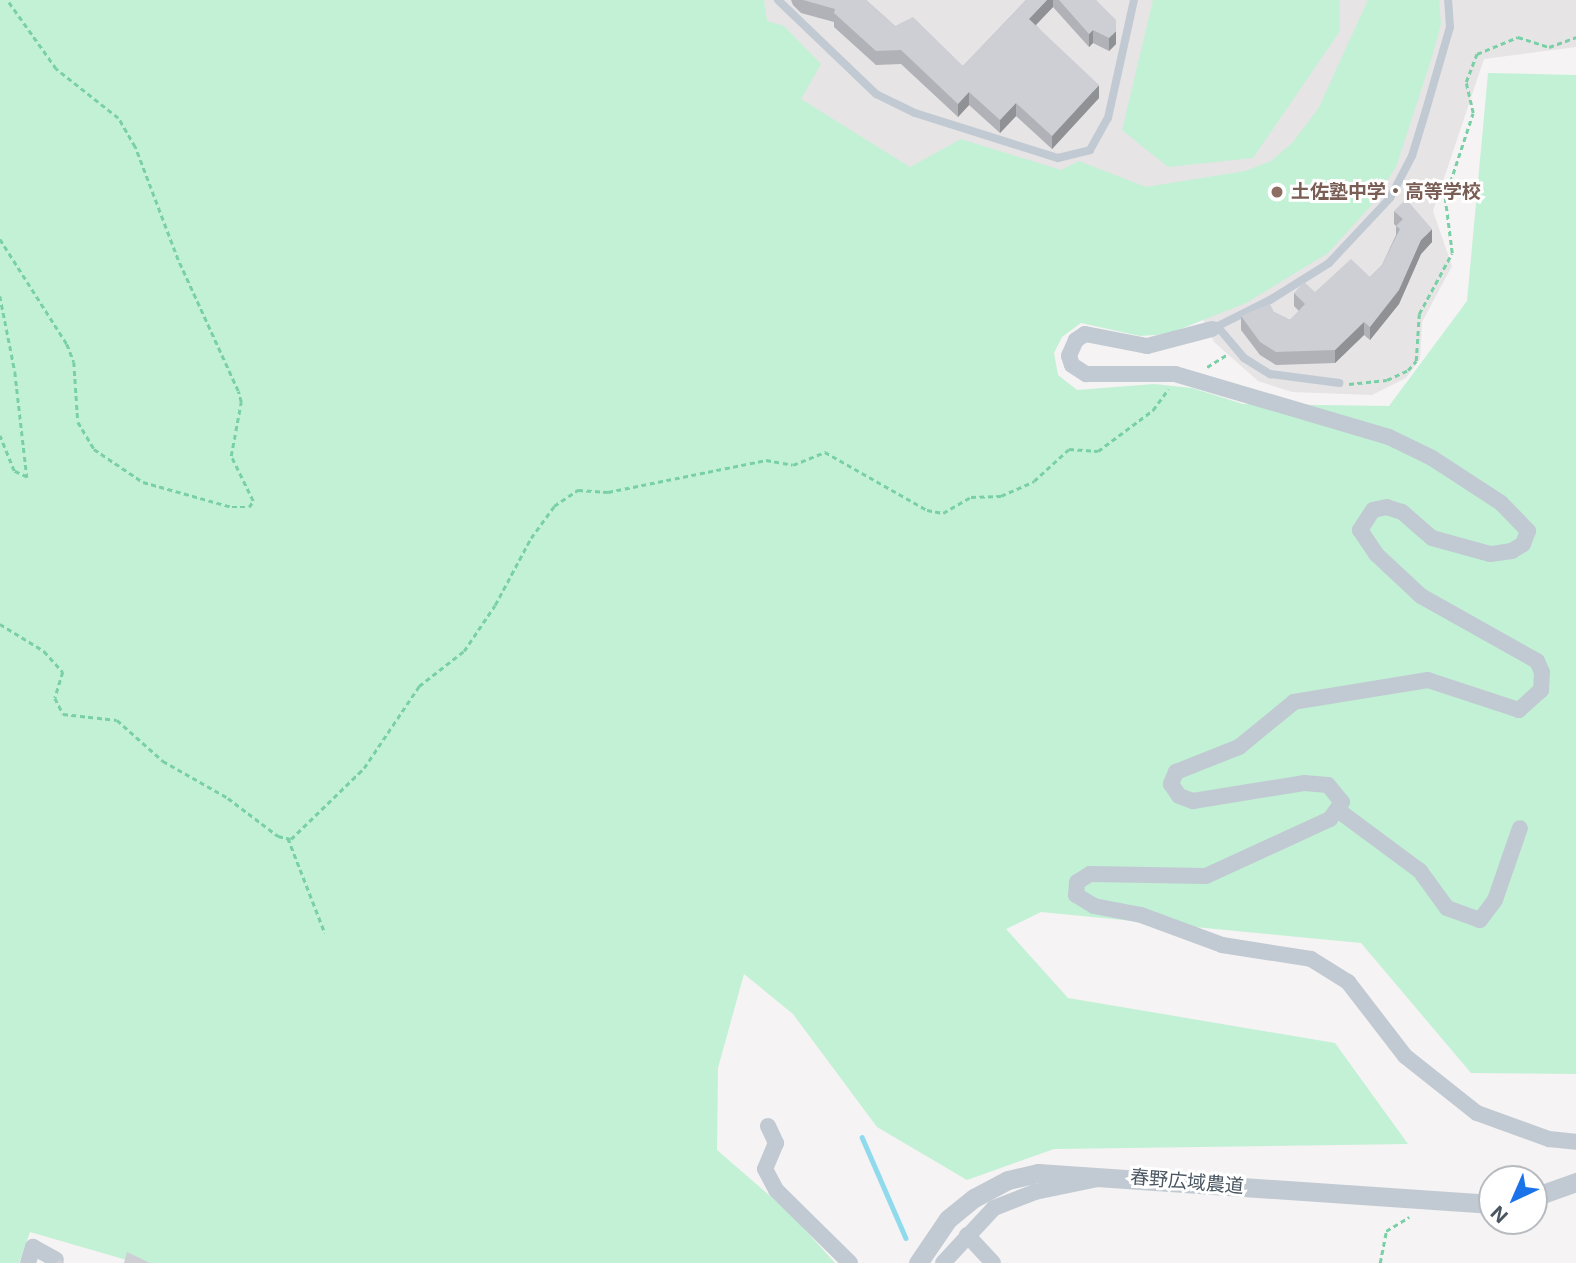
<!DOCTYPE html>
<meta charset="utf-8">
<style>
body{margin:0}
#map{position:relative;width:1576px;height:1263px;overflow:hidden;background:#f5f3f3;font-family:Inter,"Noto Sans JP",sans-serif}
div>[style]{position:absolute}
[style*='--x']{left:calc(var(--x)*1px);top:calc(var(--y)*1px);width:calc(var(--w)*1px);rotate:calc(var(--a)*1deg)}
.education>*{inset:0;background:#e6e4e5}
.green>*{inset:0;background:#c3f1d5}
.stream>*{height:4.5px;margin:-2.25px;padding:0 2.25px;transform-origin:2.25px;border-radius:2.25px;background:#90daee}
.path>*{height:2.5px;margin-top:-1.25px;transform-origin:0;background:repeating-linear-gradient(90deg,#7ad0a6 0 5px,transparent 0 8.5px)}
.service>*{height:8px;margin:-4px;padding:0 4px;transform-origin:4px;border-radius:4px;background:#c1cad2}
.minor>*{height:16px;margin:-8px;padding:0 8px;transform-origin:8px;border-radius:8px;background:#c1cad2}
.tertiary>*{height:19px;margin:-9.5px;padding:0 9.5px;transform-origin:9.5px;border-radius:9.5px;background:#c1cad2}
.wall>*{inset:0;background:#b0b2b7}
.shaded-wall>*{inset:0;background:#909195}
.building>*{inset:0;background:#cdcfd5}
.dots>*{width:19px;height:19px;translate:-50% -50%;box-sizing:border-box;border:4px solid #fff;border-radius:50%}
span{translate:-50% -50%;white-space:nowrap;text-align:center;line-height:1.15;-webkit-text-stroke:6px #fff;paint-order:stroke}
.education-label{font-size:19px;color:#785e54;font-weight:700}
.left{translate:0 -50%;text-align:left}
.street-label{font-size:19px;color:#4a5661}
.north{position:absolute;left:1478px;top:1165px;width:70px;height:70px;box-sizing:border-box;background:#fff;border:2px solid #b7bbc0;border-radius:50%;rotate:224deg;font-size:19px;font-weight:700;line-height:28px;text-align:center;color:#4a5661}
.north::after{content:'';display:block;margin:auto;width:24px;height:32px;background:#1a73e8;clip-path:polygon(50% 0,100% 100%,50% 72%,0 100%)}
</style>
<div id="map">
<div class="education">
<div style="clip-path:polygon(754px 0,1576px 0,1576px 47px,1484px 59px,1433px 211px,1452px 266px,1422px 322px,1420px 359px,1406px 378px,1372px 395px,1292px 392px,1258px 381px,1214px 342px,1142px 198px,909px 186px,788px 108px)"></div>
</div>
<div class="green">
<div style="clip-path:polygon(0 0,764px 0,767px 21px,784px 26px,821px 64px,801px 99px,910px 167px,961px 139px,1061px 170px,1079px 161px,1146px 187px,1245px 171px,1271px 161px,1292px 143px,1318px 109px,1368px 0,1439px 0,1441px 24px,1433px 54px,1396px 167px,1369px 208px,1328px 253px,1246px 303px,1168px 334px,1140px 336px,1081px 323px,1062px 337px,1054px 353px,1058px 375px,1077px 390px,1154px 384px,1192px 388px,1243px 404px,1389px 406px,1467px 301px,1488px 73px,1576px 75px,1576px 1074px,1471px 1073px,1361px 943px,1041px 912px,1006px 929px,1068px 998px,1335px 1043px,1408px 1144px,1054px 1149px,967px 1180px,877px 1127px,793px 1014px,744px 974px,718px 1068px,717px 1150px,791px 1214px,835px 1263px,137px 1263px,30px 1232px,19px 1263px,0 1263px)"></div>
<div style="clip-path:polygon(1153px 0,1340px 0,1340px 31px,1253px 158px,1168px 167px,1122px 130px)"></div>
</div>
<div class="stream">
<div style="--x:862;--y:1137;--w:110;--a:66.5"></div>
</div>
<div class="path">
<div style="--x:0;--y:239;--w:125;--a:57.5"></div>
<div style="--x:67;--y:344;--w:19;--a:69"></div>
<div style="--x:74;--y:362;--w:60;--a:86.2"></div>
<div style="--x:78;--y:422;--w:31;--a:59"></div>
<div style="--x:94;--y:449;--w:59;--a:34"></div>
<div style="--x:143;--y:482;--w:92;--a:15.7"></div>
<div style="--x:232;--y:507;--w:17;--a:0"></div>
<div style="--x:249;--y:507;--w:7;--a:-56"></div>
<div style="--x:253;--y:501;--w:50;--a:-116.1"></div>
<div style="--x:231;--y:456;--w:55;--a:-79.5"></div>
<div style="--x:241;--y:402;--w:11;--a:-105"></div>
<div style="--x:238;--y:391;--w:144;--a:-114.6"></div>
<div style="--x:178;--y:260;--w:121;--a:-110.8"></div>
<div style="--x:135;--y:147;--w:34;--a:-120"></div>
<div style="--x:118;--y:118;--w:79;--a:-141.7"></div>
<div style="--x:56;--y:69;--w:85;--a:-125.4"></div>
<div style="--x:0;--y:296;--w:77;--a:78.8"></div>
<div style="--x:15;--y:372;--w:106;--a:83.5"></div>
<div style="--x:27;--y:477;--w:14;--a:-155"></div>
<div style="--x:14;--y:471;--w:38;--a:-112"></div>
<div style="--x:1207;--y:367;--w:25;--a:-32"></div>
<div style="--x:1349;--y:384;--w:38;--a:-6"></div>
<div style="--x:1387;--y:380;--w:23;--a:-25"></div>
<div style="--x:1408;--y:370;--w:12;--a:-48"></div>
<div style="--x:1416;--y:361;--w:47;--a:-86.3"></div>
<div style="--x:1419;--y:314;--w:69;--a:-61.6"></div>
<div style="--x:1452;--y:253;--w:55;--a:-97.3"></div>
<div style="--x:1445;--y:198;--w:89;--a:-71.8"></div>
<div style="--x:1473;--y:113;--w:32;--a:-103"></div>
<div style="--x:1466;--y:82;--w:30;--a:-69"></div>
<div style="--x:1477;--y:54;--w:44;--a:-22.5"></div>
<div style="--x:1518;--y:37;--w:33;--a:18"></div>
<div style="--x:1549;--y:47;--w:29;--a:-20"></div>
<div style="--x:0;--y:624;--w:52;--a:31.5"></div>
<div style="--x:44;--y:651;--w:28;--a:48"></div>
<div style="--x:63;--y:672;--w:27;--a:107"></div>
<div style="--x:55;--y:698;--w:18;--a:63"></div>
<div style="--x:63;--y:714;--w:54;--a:6.3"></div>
<div style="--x:117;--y:720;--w:62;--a:41.7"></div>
<div style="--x:163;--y:761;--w:75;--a:29.6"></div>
<div style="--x:228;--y:798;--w:63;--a:37.2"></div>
<div style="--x:278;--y:836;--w:13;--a:13"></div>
<div style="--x:291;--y:839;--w:102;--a:-44.2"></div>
<div style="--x:364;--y:768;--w:99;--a:-56.1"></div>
<div style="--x:419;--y:686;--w:57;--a:-37.9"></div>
<div style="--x:464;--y:651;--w:55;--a:-56"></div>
<div style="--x:495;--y:605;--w:76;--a:-61.8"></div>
<div style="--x:531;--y:538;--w:39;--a:-54"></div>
<div style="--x:554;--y:506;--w:29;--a:-34"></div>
<div style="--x:578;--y:490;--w:30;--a:4"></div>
<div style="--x:608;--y:492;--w:161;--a:-11.4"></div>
<div style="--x:766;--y:460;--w:27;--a:10"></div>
<div style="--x:793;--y:465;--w:35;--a:-22"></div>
<div style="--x:825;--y:452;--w:117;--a:29.6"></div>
<div style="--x:927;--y:510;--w:16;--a:11"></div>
<div style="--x:943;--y:513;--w:32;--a:-30"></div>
<div style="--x:971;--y:497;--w:30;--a:-2"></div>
<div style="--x:1001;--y:496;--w:36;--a:-24"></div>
<div style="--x:1034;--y:481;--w:47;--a:-42.4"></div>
<div style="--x:1069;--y:449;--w:29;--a:4"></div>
<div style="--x:1098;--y:451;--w:69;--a:-36.7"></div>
<div style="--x:1153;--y:410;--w:26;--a:-54"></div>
<div style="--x:288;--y:838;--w:102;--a:68.7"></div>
<div style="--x:1380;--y:1263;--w:33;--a:-79"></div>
<div style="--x:1386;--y:1231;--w:27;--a:-31"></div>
</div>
<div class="service">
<div style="--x:778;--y:0;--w:136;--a:43.8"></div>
<div style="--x:876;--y:94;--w:43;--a:26"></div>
<div style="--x:915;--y:113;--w:150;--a:17.5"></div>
<div style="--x:1058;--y:158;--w:33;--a:-14"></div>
<div style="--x:1090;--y:150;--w:37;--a:-61"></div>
<div style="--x:1108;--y:118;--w:121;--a:-77.6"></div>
<div style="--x:1217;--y:326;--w:42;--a:49.8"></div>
<div style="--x:1244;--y:358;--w:31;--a:32"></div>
<div style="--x:1270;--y:374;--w:70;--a:7.4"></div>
<div style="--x:1212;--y:329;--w:65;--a:-26.6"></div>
<div style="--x:1270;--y:300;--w:70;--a:-32.1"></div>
<div style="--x:1329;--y:263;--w:89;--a:-46.8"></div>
<div style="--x:1390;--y:198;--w:47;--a:-62.4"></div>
<div style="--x:1412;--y:156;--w:48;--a:-73.1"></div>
<div style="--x:1426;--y:110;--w:86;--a:-73.9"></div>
<div style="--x:1450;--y:27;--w:27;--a:-94"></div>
</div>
<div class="minor">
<div style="--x:1212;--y:329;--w:67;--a:165.3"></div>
<div style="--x:1147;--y:346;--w:63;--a:-169"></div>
<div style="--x:1085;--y:334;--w:11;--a:146"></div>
<div style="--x:1076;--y:340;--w:17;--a:114"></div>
<div style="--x:1069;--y:356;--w:9;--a:72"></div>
<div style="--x:1072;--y:365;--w:17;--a:33"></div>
<div style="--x:1086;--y:374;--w:89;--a:0"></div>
<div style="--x:1175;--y:374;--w:223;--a:16.4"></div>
<div style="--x:1389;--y:437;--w:48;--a:26"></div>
<div style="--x:1432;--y:458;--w:82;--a:33.1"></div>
<div style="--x:1501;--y:503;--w:39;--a:46"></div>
<div style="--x:1528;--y:531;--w:14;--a:111"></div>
<div style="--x:1523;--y:544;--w:13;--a:148"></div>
<div style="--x:1512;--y:551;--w:22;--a:172"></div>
<div style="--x:1490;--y:554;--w:60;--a:-164.6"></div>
<div style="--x:1432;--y:538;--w:40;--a:-139"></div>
<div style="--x:1402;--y:512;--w:16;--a:-162"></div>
<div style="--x:1387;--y:507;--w:14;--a:168"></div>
<div style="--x:1373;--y:510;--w:24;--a:123"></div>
<div style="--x:1360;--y:530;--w:29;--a:56"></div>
<div style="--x:1376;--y:554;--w:62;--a:43"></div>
<div style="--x:1421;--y:596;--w:133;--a:29.3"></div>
<div style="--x:1537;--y:661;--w:12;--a:66"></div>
<div style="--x:1542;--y:672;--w:18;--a:93"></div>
<div style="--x:1541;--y:690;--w:30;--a:138"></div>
<div style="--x:1519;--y:710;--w:96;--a:-161.8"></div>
<div style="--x:1428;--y:680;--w:136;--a:170.7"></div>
<div style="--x:1294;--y:702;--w:71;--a:140.7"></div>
<div style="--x:1239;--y:747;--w:68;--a:158.4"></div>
<div style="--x:1176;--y:772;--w:13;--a:113"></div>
<div style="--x:1171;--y:784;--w:14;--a:56"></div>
<div style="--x:1179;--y:796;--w:15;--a:20"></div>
<div style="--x:1193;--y:801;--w:112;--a:-9.2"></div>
<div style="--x:1304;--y:783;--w:24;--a:5"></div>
<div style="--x:1328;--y:785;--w:22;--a:51"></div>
<div style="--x:1342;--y:802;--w:21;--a:125"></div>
<div style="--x:1330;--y:819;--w:136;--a:155.3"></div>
<div style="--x:1206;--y:876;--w:116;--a:-179"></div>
<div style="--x:1090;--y:874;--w:15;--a:148"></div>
<div style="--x:1077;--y:882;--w:13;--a:94"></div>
<div style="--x:1076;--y:895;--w:21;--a:31"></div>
<div style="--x:1094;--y:906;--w:48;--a:10.8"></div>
<div style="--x:1141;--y:915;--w:86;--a:20.3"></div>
<div style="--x:1222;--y:945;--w:90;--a:8.9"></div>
<div style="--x:1311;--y:959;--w:44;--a:31.9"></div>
<div style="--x:1348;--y:982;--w:93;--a:52.4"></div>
<div style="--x:1405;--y:1056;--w:92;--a:38.4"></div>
<div style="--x:1477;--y:1113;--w:77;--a:19.9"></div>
<div style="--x:1549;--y:1139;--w:27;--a:6"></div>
<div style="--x:1339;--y:811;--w:101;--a:36.5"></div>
<div style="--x:1420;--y:871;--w:46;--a:53.9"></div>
<div style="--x:1447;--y:908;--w:35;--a:20"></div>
<div style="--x:1480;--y:920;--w:25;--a:-53"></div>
<div style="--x:1495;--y:900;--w:76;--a:-70.9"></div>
<div style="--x:768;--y:1126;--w:19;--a:65"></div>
<div style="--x:776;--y:1143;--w:28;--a:113"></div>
<div style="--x:765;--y:1169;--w:24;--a:62"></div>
<div style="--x:776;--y:1190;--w:104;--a:44.6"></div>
<div style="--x:967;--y:1235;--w:38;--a:47"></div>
<div style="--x:28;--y:1263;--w:17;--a:-73"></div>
<div style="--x:33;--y:1247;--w:26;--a:29"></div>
<div style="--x:943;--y:1263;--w:75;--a:-47.2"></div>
<div style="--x:994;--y:1208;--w:44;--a:-21.3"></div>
<div style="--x:1035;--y:1192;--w:63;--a:-11.8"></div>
</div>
<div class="tertiary">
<div style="--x:1534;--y:1197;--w:45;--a:-19.7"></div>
<div style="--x:918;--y:1263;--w:53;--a:-55.7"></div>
<div style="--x:948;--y:1219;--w:33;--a:-39"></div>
<div style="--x:974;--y:1198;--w:38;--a:-28"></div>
<div style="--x:1008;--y:1180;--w:31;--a:-13"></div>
<div style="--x:1038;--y:1173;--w:455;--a:3.9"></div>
</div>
<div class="wall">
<div style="clip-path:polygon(791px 0,866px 0,895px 26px,963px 66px,1026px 0,1096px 0,1116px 44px,1109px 51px,1093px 43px,1089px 47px,1053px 7px,1036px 25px,1099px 98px,1052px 149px,1016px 116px,1000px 133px,969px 105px,958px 117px,901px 64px,876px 65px,834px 27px,834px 22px,801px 13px,793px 5px)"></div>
<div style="clip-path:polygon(1394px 211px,1432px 242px,1421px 254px,1399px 304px,1370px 340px,1364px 335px,1335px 363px,1276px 365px,1260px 355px,1241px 330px,1241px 316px,1274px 312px,1290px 320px,1299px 311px,1294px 306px,1294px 293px,1315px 292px,1370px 277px,1382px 265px,1396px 235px,1396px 226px,1394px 224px)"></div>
</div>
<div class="shaded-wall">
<div style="clip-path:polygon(1047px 0,1053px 0,1053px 7px,1029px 32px,1029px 19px)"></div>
<div style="clip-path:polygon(1093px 30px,1093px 43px,1089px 47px,1089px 34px)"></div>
<div style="clip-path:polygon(1116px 31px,1116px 44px,1109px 51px,1109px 38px)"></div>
<div style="clip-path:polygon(1099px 85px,1099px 98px,1052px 149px,1052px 136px)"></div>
<div style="clip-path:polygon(969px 92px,969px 105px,958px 117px,958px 104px)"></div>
<div style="clip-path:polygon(1016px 103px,1016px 116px,1000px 133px,1000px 120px)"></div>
<div style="clip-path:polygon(1432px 229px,1432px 242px,1421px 254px,1399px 304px,1370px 340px,1370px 327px,1421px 240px)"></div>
<div style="clip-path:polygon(1364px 322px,1364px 335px,1335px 363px,1335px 350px)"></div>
</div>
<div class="building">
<div style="clip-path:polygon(803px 0,866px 0,895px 26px,913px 17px,963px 66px,1026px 0,1047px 0,1029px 19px,1099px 85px,1052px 136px,1016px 103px,1000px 120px,969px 92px,958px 104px,901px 50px,876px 51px,834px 13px,835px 9px)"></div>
<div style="clip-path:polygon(1059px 0,1096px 0,1116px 20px,1116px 31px,1109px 38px,1093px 30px,1089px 34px)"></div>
<div style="clip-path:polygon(1406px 199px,1432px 229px,1421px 240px,1399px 290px,1370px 327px,1364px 322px,1335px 350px,1276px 352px,1260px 342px,1241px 316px,1270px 304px,1274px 312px,1290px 320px,1305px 304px,1294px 293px,1304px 282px,1315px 292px,1351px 259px,1370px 277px,1382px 265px,1400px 229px,1396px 226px,1403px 219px,1394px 211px)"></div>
<div style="clip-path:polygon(127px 1252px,150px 1263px,124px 1263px)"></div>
<div style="clip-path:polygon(60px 1259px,64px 1263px,56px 1263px)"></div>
</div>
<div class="dots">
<div style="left:1277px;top:192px;background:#8d6e63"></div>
</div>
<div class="education-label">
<span class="left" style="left:1291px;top:192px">土佐塾中学・高等学校</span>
</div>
<div class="street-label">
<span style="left:1187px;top:1182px;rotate:5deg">春野広域農道</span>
</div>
<div class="north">N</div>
</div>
